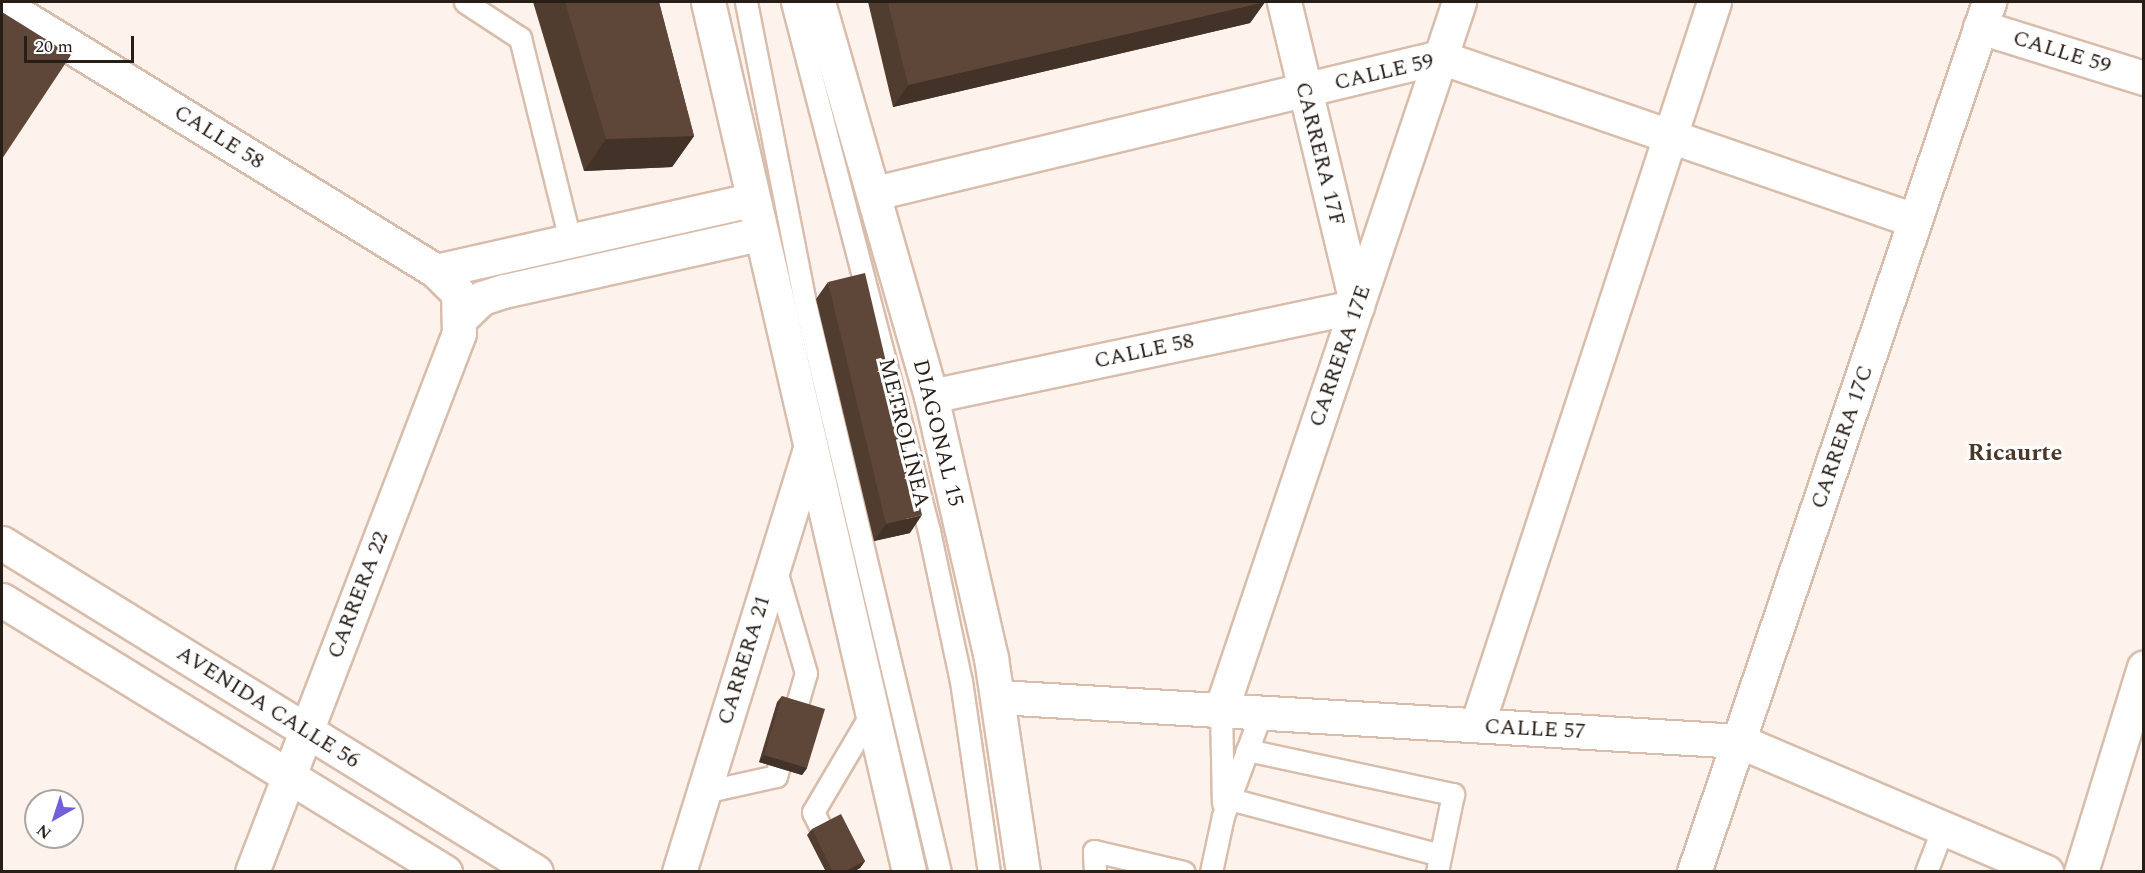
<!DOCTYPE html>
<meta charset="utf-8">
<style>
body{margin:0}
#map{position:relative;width:2145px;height:873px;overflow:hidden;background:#fef3ec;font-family:Spectral,serif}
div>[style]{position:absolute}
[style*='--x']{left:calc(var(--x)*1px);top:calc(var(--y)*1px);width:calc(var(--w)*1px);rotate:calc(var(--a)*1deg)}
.roads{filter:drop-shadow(2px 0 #d8bdac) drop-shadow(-2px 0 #d8bdac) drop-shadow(0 2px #d8bdac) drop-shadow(0 -2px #d8bdac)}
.service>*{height:21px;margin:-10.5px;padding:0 10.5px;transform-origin:10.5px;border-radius:10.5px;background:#fff}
.minor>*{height:33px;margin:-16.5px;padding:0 16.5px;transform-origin:16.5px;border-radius:16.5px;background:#fff}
.tertiary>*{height:33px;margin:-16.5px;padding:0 16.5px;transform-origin:16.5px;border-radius:16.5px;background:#fff}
.secondary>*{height:33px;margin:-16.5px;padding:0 16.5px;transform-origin:16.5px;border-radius:16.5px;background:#fff}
.primary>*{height:33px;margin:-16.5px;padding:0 16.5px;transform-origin:16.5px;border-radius:16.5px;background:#fff}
.wall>*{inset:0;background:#513d30}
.shaded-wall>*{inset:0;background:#423227}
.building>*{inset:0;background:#5e4738}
span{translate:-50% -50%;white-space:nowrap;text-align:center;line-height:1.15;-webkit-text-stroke:6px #fff;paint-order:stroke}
.street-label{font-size:22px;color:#281e18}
.neighbourhood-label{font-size:24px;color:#4d3729;font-weight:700}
.frame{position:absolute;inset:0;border:3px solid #281e18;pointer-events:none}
.north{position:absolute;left:24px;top:789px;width:60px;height:60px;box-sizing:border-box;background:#fff;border:2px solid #a9a5a3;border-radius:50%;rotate:219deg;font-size:16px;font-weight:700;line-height:24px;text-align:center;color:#281e18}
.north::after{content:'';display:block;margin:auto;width:21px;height:27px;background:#7260da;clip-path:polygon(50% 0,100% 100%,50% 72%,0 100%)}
.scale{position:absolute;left:24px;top:36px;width:110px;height:27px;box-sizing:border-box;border:3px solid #281e18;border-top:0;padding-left:8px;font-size:18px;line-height:21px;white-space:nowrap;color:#281e18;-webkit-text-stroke:4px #fff;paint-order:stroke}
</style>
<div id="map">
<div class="roads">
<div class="service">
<div style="--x:465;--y:2;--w:66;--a:33.2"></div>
<div style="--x:520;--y:38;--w:208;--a:76.1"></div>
<div style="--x:746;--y:2;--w:311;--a:78.9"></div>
<div style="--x:806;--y:307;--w:581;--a:76.66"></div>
<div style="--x:792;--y:2;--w:546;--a:75.48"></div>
<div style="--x:929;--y:531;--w:153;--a:78"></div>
<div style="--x:961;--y:681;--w:193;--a:81.7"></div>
<div style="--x:1221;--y:710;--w:93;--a:88.8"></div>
<div style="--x:1247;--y:750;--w:211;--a:12.1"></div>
<div style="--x:1453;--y:794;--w:80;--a:101.6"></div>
<div style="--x:704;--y:792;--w:74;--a:-12.5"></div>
<div style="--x:776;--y:776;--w:107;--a:-73.8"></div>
<div style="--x:806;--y:673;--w:110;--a:-106.3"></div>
<div style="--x:1230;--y:799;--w:217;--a:14.9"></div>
<div style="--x:843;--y:872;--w:67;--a:-116.6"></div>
<div style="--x:813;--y:812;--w:114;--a:-59.4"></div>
<div style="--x:1095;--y:872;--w:21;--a:-93"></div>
<div style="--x:1094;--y:851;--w:92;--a:13.1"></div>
<div style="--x:1211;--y:872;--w:57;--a:-77.9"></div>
<div style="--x:1223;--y:816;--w:110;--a:-69.7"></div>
<div style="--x:1926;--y:872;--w:47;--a:-68.9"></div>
</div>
<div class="minor">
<div style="--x:1980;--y:27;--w:172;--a:17.3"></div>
<div style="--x:875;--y:193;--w:581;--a:-13.53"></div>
<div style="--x:1440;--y:57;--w:501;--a:18.98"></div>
<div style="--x:436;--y:271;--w:324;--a:-12.7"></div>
<div style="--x:461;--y:318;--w:29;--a:-44"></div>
<div style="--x:482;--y:298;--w:23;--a:-18"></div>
<div style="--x:504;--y:291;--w:262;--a:-12.6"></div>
<div style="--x:931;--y:396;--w:435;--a:-11.9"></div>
<div style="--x:1357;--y:306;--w:313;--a:-103.5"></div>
<div style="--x:999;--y:697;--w:741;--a:3.4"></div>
<div style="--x:1739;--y:741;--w:334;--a:23.1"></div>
<div style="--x:1221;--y:710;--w:747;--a:-71.42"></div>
<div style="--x:1477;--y:725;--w:761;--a:-71.85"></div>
<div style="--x:2081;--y:872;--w:214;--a:-72.9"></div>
</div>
<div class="tertiary">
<div style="--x:2;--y:4;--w:510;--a:31.6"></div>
<div style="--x:436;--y:271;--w:31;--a:45"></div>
<div style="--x:458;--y:293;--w:40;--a:88.6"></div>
<div style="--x:459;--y:333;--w:577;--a:111.01"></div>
<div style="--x:679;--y:872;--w:444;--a:-72.8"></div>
<div style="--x:1694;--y:872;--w:919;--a:-71.27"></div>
</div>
<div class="secondary">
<div style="--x:2;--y:543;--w:627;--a:31.64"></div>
<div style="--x:2;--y:600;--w:520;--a:31.55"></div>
</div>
<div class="primary">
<div style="--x:708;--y:2;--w:893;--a:76.99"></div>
<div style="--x:818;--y:2;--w:410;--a:74"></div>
<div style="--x:931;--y:396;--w:269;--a:77.1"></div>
<div style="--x:991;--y:658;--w:216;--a:81.5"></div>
</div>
</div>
<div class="wall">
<div style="clip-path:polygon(533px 2px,659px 2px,694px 136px,672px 167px,584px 171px)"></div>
<div style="clip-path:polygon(868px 2px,1265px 2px,1250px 23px,893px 107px)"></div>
<div style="clip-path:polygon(828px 282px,910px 533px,874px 541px,816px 299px)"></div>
<div style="clip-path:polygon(782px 696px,807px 768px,802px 775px,759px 762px,777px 702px)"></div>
<div style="clip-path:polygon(812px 829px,865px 861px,860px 868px,853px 872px,826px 872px,807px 835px)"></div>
</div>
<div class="shaded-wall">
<div style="clip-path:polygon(1265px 2px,1250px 23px,893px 107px,908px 85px)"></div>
<div style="clip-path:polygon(694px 136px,672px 167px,584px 171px,606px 139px)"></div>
<div style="clip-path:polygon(922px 515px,910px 533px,874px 541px,886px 524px)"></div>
<div style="clip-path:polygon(764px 755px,807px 768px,802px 775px,759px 762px)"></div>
<div style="clip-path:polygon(865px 861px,860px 868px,853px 872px,844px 872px)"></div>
</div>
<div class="building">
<div style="clip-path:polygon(565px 2px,659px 2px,694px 136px,606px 139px)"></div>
<div style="clip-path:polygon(888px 2px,1265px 2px,908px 85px)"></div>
<div style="clip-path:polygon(2px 12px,71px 55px,2px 159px)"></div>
<div style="clip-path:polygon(865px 273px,922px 515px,886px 524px,828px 282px)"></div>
<div style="clip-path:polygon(782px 696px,825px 709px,807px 768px,764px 755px)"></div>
<div style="clip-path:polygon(841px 814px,865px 861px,844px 872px,833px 872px,812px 829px)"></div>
</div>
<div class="street-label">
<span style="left:2062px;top:52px;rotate:17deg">CALLE 59</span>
<span style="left:1384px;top:72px;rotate:-13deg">CALLE 59</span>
<span style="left:219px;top:137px;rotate:32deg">CALLE 58</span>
<span style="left:1320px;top:154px;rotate:76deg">CARRERA 17F</span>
<span style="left:1144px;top:351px;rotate:-12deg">CALLE 58</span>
<span style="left:1340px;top:356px;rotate:-71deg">CARRERA 17E</span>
<span style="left:904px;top:433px;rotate:76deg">METROLÍNEA</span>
<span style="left:938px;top:433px;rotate:76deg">DIAGONAL 15</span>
<span style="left:1842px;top:437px;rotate:-71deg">CARRERA 17C</span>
<span style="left:358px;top:595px;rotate:-69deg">CARRERA 22</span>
<span style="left:744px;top:660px;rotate:-73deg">CARRERA 21</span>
<span style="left:268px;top:707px;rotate:32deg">AVENIDA CALLE 56</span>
<span style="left:1535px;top:729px;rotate:3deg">CALLE 57</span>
</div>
<div class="neighbourhood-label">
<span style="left:2015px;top:454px">Ricaurte</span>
</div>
<div class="frame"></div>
<div class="north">N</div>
<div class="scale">20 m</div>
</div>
